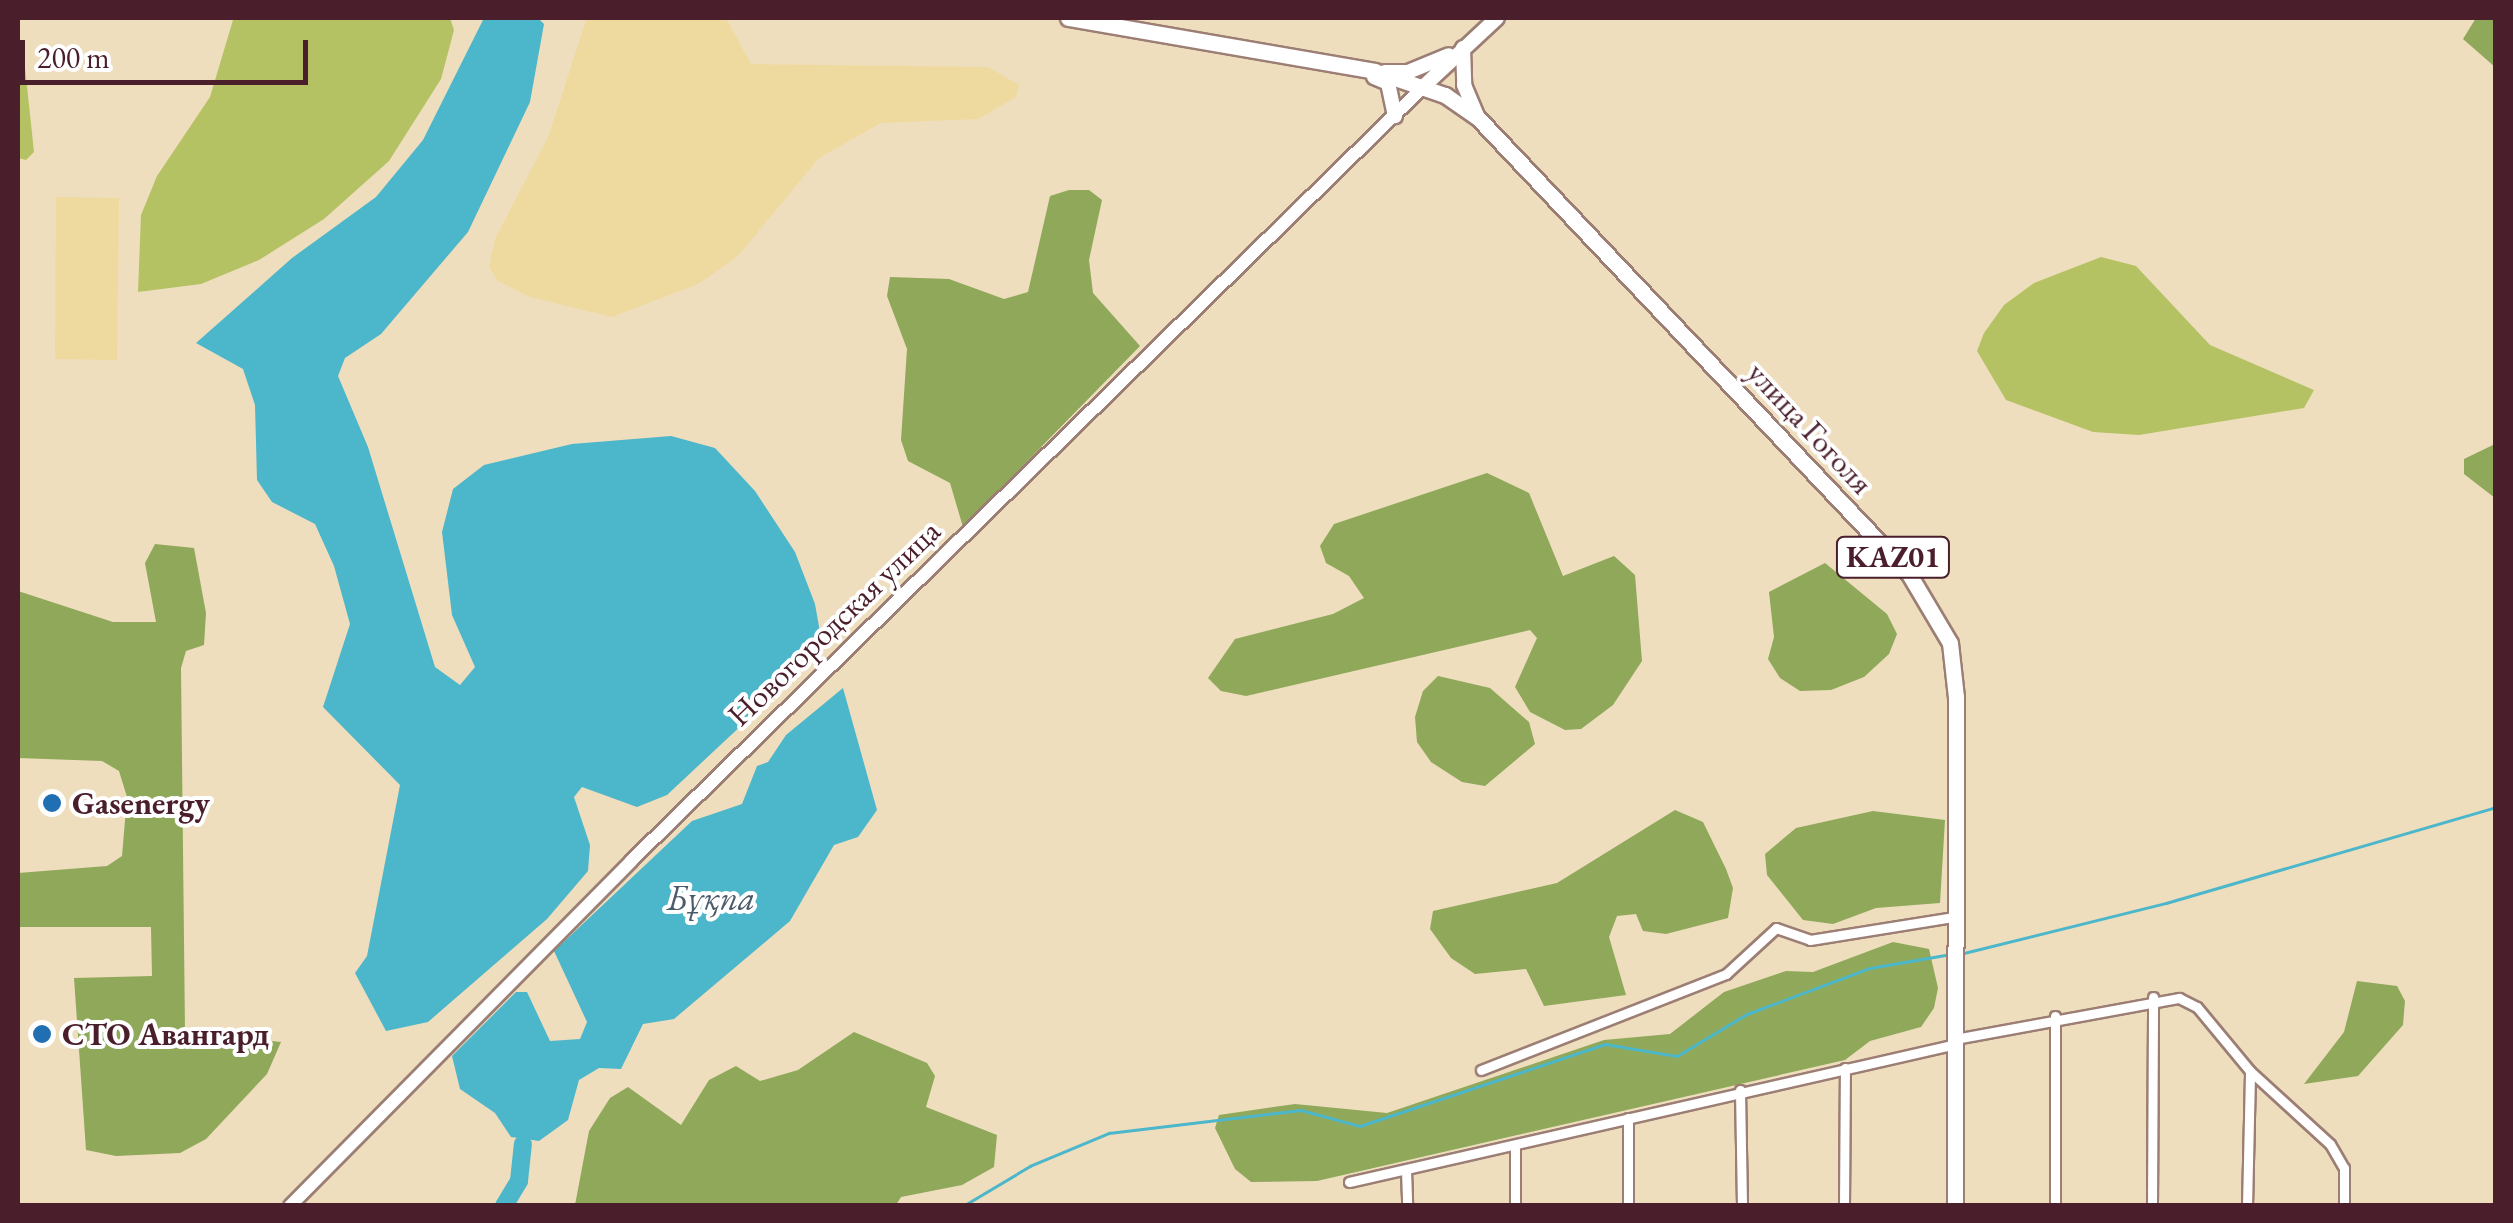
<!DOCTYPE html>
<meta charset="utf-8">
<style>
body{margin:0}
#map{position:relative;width:2513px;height:1223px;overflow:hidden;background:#eedebe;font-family:"EB Garamond",serif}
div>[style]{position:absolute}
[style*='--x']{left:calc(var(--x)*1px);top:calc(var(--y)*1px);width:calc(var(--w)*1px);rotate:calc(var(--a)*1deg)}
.green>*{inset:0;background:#b4c264}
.forest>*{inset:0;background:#8fa85a}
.sand>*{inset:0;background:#eeda9e}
.water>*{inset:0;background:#4cb6ca}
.stream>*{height:2.5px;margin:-1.25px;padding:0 1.25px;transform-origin:1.25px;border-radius:1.25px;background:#4cb6ca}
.river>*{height:18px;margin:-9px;padding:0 9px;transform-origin:9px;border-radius:9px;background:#4cb6ca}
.roads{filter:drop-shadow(2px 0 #9c7e74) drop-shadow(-2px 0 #9c7e74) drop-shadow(0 2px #9c7e74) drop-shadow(0 -2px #9c7e74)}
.street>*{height:9px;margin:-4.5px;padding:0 4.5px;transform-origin:4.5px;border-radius:4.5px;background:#fff}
.secondary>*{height:12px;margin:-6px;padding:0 6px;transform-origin:6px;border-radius:6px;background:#fff}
.primary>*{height:14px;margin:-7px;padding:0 7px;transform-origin:7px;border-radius:7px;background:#fff}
.highway>*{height:15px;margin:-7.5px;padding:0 7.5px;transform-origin:7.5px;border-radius:7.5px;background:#fff}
.dots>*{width:28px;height:28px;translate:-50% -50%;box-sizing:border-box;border:5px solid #fff;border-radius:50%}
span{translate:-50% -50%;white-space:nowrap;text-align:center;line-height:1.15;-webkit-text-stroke:8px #fff;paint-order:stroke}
.shield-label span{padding:2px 8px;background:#fff;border:2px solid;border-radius:8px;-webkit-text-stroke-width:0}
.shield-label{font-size:30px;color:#4a1f2b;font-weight:700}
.street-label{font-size:32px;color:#4a1f2b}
.poi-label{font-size:32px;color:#4a1f2b;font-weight:700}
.left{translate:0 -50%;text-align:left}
.water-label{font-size:35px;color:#4b5b6b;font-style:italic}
.frame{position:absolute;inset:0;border:20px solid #4a1f2b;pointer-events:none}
.scale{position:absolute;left:20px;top:40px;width:288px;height:45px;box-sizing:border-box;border:5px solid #4a1f2b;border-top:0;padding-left:12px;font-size:30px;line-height:35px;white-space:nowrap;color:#4a1f2b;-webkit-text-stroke:8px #fff;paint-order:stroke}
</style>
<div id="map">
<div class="green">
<div style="clip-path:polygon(450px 18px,454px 30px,441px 79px,389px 161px,324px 219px,259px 260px,201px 284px,138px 292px,141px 215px,157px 176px,210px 97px,233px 20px)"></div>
<div style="clip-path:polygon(24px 58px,34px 152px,26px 160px,18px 158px,18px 61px)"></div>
<div style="clip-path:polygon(2101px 257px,2136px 266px,2210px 345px,2314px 390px,2304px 408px,2139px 435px,2093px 432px,2006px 400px,1977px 351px,1984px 333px,2004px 305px,2034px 283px)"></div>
</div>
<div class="forest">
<div style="clip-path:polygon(2476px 18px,2495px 18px,2495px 67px,2463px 39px)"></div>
<div style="clip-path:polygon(1069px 190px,1089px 190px,1102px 200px,1089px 260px,1093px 293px,1140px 346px,963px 527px,950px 483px,908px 461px,901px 440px,907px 349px,887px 296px,890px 277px,949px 279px,1004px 299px,1028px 292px,1050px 196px)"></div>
<div style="clip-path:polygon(2495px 444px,2495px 498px,2464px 474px,2464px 459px)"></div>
<div style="clip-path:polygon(1487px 473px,1529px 493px,1563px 576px,1614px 556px,1635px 575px,1642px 661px,1613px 705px,1581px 729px,1565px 730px,1530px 712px,1515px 687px,1537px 638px,1530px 630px,1246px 696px,1221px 691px,1208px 678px,1235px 639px,1333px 614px,1364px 598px,1349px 576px,1326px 563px,1320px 546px,1334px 524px)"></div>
<div style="clip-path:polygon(155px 544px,194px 548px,206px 613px,204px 645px,186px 651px,181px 668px,185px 1031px,281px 1042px,267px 1074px,206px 1139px,180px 1153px,116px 1156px,86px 1150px,74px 978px,152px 976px,151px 927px,20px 927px,18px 873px,107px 866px,122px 856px,127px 797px,119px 771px,102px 761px,18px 758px,18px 591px,113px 622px,156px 622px,145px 563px)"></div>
<div style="clip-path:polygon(1825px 563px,1887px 614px,1897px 634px,1889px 654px,1864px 677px,1831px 690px,1800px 691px,1780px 678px,1768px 659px,1774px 637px,1769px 592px)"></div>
<div style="clip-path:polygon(1438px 676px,1490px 688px,1529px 722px,1535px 744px,1485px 786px,1462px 782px,1431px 762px,1417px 742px,1415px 717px,1423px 691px)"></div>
<div style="clip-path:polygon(1675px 810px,1703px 822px,1726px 869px,1733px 888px,1728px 918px,1666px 934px,1643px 931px,1636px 914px,1617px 916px,1609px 937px,1626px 995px,1544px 1006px,1526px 969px,1475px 974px,1451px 958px,1430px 929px,1433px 911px,1557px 883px)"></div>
<div style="clip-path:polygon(1873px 811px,1945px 820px,1940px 903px,1876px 908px,1833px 924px,1803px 920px,1767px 875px,1765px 854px,1796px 828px)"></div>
<div style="clip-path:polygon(1893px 942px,1929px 949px,1938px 988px,1934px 1008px,1921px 1027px,1870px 1041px,1845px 1060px,1317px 1181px,1251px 1182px,1235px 1169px,1215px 1128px,1219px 1115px,1295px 1104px,1387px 1113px,1604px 1040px,1670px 1034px,1724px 992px,1786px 971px,1813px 972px)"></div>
<div style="clip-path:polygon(2357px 981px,2397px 986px,2405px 1001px,2403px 1025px,2358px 1076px,2304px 1084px,2344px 1032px)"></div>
<div style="clip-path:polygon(854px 1032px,927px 1063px,935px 1076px,926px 1107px,997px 1135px,994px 1167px,962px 1185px,901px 1197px,896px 1205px,575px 1205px,589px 1131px,610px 1098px,628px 1087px,681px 1125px,709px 1080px,736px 1066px,760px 1081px,798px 1070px)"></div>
</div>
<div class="sand">
<div style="clip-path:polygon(587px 18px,726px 18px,751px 64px,988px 67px,1019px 85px,1016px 97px,978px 119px,881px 123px,819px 158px,737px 257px,698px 284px,612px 317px,530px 297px,498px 281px,489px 267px,495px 239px,548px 137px)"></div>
<div style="clip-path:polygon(56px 197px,119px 198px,117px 360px,55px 359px)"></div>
</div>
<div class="water">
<div style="clip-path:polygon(538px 18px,544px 24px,530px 102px,468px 232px,381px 334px,345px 358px,338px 376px,368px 447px,435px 667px,460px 685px,475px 667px,452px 615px,442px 532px,453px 489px,484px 465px,572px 444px,671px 436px,715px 448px,755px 491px,795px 552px,815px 604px,823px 649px,667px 795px,637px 807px,582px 787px,574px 797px,590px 845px,588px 871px,547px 919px,428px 1022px,386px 1031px,355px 973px,367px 956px,400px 785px,323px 707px,350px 624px,334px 566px,315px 524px,272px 502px,257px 480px,255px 405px,243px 369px,196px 343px,292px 258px,376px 197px,423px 140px,483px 20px)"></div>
<div style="clip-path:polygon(843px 688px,877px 810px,858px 837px,834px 845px,790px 921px,674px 1019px,643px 1024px,621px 1069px,599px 1068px,579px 1080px,568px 1120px,539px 1141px,511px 1137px,495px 1113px,460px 1089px,452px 1056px,516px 992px,527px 992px,550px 1041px,580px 1039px,587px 1022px,554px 951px,692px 821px,742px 804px,757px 766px,768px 762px,786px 735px)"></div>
</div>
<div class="stream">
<div style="--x:1964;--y:953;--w:208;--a:-13.9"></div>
<div style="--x:2166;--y:903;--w:344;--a:-16.2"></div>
<div style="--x:963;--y:1206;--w:78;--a:-30.8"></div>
<div style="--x:1030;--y:1166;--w:86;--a:-22.7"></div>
<div style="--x:1109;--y:1133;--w:193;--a:-6.8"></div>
<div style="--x:1301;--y:1110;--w:61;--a:15.2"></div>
<div style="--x:1360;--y:1126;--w:258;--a:-18.5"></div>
<div style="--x:1605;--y:1044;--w:73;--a:9.5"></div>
<div style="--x:1677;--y:1056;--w:82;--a:-31"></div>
<div style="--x:1747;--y:1014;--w:131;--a:-20.5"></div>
<div style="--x:1870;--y:968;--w:76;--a:-9.8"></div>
</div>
<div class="river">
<div style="--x:504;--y:1206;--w:29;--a:-59"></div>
<div style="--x:519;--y:1181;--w:37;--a:-84"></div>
</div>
<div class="roads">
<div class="street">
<div style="--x:1955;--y:1039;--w:228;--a:-10.4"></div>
<div style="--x:2179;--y:998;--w:20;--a:27"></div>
<div style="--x:2197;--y:1007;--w:83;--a:50.4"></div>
<div style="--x:2250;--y:1071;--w:108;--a:42.4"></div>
<div style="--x:2330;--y:1144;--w:28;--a:60"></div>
<div style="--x:2344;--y:1168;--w:38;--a:90"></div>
<div style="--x:1481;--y:1070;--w:263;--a:-21.4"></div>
<div style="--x:1726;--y:974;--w:68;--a:-42.6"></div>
<div style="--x:1776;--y:928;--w:36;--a:19"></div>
<div style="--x:1810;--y:940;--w:146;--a:-9.1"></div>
<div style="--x:1740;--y:1090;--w:116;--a:89"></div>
<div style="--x:1515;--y:1149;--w:57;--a:90"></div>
<div style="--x:1406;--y:1170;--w:36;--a:88"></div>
<div style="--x:1349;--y:1182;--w:622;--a:-12.81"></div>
<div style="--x:1628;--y:1206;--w:88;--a:-90"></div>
<div style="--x:1844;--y:1206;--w:138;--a:-89.6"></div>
<div style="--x:2055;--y:1206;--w:190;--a:-90"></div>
<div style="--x:2152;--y:1206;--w:209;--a:-89.7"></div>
<div style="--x:2247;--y:1206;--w:135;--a:-88.7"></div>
</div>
<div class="secondary">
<div style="--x:290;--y:1206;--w:485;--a:-45.3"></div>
<div style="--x:631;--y:861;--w:1107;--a:-44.34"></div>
</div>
<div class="primary">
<div style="--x:1463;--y:48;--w:37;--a:88"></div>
<div style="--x:1464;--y:85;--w:36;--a:67"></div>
<div style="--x:1385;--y:72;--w:23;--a:0"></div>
<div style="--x:1408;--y:72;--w:44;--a:-22.5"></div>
<div style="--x:1374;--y:77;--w:15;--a:23"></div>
<div style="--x:1388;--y:83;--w:34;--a:78"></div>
<div style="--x:1423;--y:87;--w:101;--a:-43"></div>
</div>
<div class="highway">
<div style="--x:1068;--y:18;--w:311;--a:9.8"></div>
<div style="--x:1374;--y:71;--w:75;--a:18.7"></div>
<div style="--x:1445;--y:95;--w:40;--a:34.9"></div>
<div style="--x:1478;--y:118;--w:627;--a:46.61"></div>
<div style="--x:1909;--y:574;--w:80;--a:59.3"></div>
<div style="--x:1950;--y:643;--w:54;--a:83.7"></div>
<div style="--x:1956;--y:697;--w:509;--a:90.11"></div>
</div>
</div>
<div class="dots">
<div style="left:52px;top:803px;background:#1f6fb2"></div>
<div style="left:42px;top:1034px;background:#1f6fb2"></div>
</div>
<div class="shield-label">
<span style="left:1893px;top:557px">KАZ01</span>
</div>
<div class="street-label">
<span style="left:1810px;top:428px;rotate:47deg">улица Гоголя</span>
<span style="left:834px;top:623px;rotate:-44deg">Новогородская улица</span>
</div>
<div class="poi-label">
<span class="left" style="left:72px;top:803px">Gasenergy</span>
<span class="left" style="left:62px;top:1034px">СТО Авангард</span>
</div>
<div class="water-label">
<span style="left:711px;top:898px">Бұқпа</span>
</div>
<div class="frame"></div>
<div class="scale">200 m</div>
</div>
